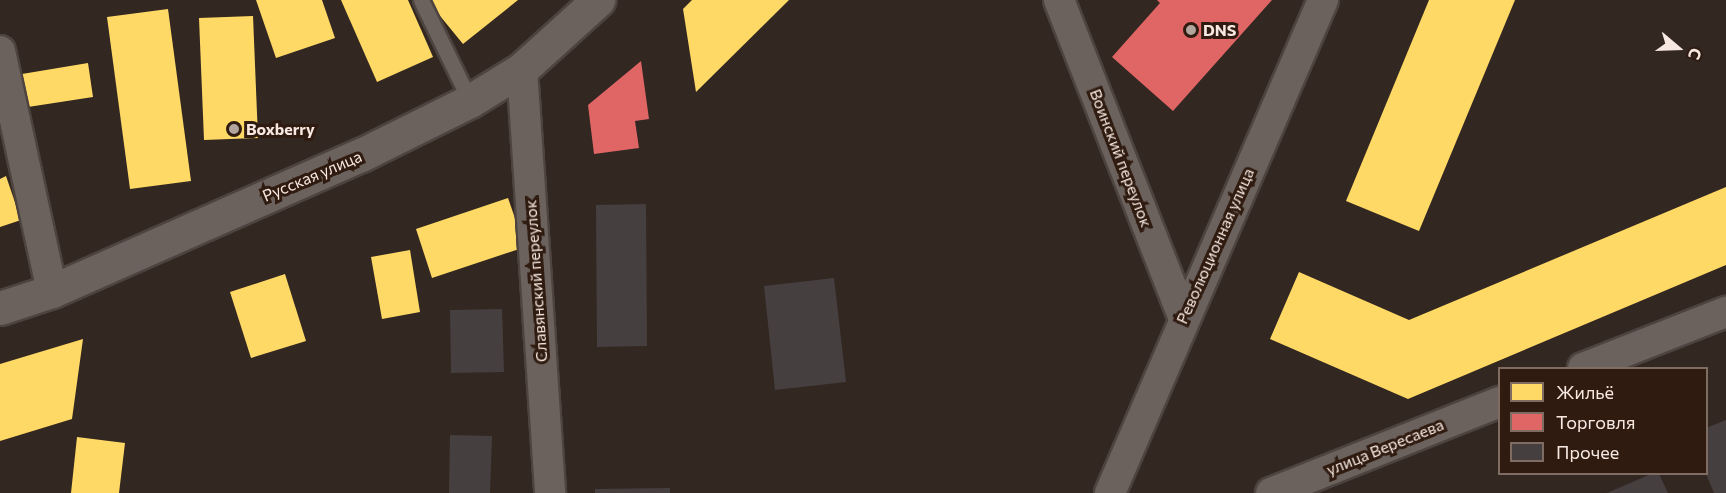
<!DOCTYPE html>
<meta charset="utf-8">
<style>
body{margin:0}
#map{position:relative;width:1726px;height:493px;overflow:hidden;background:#322721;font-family:Commissioner,sans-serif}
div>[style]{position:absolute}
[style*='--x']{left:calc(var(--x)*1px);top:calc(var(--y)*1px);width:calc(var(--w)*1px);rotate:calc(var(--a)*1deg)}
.homes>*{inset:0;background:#ffd966}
.shops>*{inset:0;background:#e06666}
.building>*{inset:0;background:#463f40}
.roads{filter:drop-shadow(2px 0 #4d433f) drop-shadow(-2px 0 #4d433f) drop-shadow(0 2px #4d433f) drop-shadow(0 -2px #4d433f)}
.lane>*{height:15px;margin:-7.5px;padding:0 7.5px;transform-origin:7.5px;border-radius:7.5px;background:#6b625d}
.street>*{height:30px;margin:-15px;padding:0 15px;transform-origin:15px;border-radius:15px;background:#6b625d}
.secondary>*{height:33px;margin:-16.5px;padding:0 16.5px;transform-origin:16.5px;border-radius:16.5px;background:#6b625d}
.dots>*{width:16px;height:16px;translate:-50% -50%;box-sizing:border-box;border:3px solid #2f1b10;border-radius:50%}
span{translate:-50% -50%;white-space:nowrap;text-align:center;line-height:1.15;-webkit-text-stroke:6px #2f1b10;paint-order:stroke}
.poi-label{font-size:16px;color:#f7e9e2;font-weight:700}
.left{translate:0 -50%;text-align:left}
.street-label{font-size:16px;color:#f7e9e2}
.legend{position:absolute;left:1498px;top:367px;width:210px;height:108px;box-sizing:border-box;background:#2f1b10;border:2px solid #7f6d64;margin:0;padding:8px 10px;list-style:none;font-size:18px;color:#f7e9e2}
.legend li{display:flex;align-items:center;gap:12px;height:30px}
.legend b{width:30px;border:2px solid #7f6d64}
.north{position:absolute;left:1648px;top:18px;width:60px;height:60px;-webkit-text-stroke:4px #2f1b10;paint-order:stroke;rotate:109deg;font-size:16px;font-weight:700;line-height:24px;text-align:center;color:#f7e9e2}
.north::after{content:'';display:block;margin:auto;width:21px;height:27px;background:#f7e9e2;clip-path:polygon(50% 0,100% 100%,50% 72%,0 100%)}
</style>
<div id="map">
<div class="homes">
<div style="clip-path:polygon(256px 0,322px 0,335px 38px,276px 58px)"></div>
<div style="clip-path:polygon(341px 0,408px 0,433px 57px,377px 82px)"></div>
<div style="clip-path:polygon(427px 0,518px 0,463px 44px)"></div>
<div style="clip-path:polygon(692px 0,789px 0,696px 92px,683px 9px)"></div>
<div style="clip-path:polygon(1429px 0,1515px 0,1419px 231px,1346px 201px)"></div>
<div style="clip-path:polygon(168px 9px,191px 181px,130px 189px,107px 17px)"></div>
<div style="clip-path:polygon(253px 16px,258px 138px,204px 140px,199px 18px)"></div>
<div style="clip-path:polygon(88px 63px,93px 97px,28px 107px,22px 74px)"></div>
<div style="clip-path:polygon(6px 176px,21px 220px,0 227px,0 179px)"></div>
<div style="clip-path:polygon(1726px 187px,1726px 265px,1408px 399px,1270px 339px,1299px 272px,1409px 320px)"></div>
<div style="clip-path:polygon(508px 198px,525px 247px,432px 278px,416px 229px)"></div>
<div style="clip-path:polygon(410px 250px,420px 312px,382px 319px,371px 257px)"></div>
<div style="clip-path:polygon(285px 274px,306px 341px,251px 358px,230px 292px)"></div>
<div style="clip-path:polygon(83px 339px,72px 419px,0 441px,0 364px)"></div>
<div style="clip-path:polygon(77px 437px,125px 443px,119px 493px,71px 493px)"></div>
</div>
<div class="shops">
<div style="clip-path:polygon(1157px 0,1272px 0,1173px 111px,1112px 57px,1160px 3px)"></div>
<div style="clip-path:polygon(641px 61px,649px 119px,635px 121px,639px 148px,594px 154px,588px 105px)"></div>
</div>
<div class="building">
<div style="clip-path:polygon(646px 204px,647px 346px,597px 347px,596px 205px)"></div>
<div style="clip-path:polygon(834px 278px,846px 382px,775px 390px,764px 286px)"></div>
<div style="clip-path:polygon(502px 309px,504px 372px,451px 373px,450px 310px)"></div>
<div style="clip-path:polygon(1726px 420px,1726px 493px,1714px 493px,1706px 474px,1706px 428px)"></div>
<div style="clip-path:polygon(450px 435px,492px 436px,490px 493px,449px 493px)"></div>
<div style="clip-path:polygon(1651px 474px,1659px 474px,1668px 493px,1607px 493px)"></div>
<div style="clip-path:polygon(670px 488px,670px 493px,595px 493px,595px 489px)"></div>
</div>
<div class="roads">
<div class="lane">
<div style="--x:421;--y:0;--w:112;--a:64.1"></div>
</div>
<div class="street">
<div style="--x:1059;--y:0;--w:340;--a:68.6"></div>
<div style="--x:0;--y:51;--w:246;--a:77.8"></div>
<div style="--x:522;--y:69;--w:425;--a:86.2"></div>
<div style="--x:1583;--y:368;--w:154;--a:-21.4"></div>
<div style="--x:1110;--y:493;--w:537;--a:-66.63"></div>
<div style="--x:1271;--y:493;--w:246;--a:-21.7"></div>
</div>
<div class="secondary">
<div style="--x:0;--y:308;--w:55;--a:-18.1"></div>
<div style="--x:52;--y:291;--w:338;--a:-23.8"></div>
<div style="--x:361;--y:155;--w:122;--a:-26.4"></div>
<div style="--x:470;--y:101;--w:61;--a:-31.6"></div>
<div style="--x:522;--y:69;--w:103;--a:-42.2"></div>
</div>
</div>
<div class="dots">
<div style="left:1191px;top:30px;background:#b2a59e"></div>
<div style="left:234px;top:129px;background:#b2a59e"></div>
</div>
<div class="poi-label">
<span class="left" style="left:1203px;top:30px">DNS</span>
<span class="left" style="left:246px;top:129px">Boxberry</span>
</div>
<div class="street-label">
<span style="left:1121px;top:158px;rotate:69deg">Воинский переулок</span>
<span style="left:312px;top:176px;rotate:-23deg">Русская улица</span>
<span style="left:1215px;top:246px;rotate:-66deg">Революционная улица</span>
<span style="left:536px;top:281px;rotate:-94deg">Славянский переулок</span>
<span style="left:1385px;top:447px;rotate:-22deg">улица Вересаева</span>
</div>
<ul class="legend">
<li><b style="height:16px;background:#ffd966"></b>Жильё</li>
<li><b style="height:16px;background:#e06666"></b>Торговля</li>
<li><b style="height:16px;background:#463f40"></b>Прочее</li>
</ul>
<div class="north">С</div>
</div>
